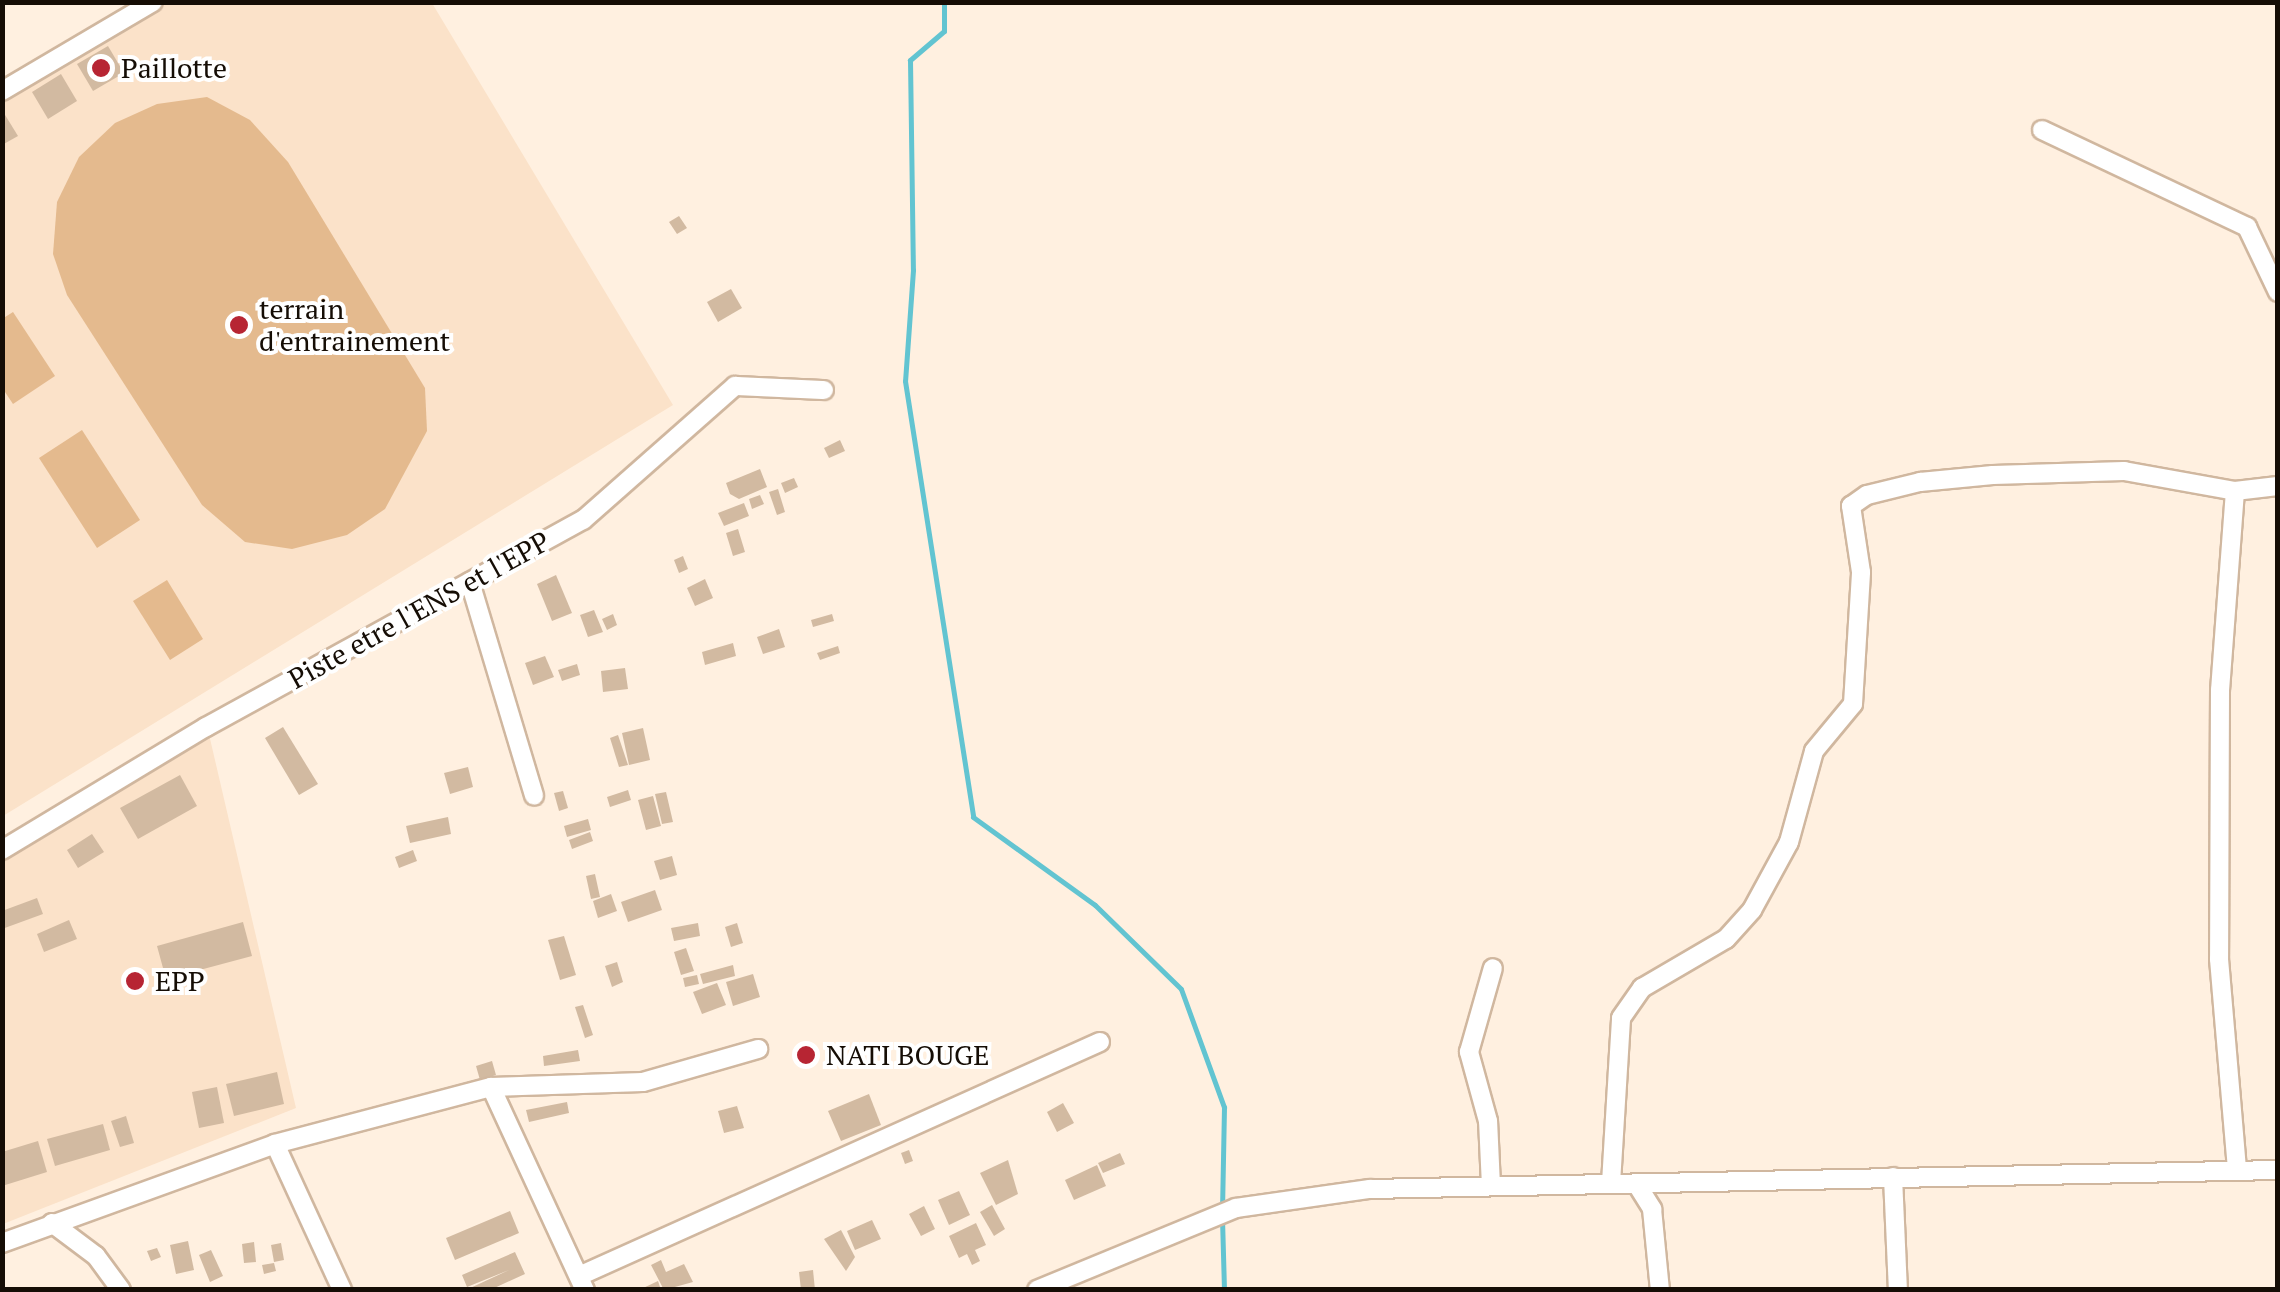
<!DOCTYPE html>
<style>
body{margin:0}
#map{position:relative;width:2280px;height:1292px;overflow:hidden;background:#fff0e0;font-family:"PT Serif",serif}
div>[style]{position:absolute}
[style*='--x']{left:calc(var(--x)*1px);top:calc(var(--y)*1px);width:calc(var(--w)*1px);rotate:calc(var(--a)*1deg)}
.built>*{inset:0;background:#fbe2c9}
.green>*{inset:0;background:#e4ba8e}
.stream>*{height:5px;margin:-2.5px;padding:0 2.5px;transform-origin:2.5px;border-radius:2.5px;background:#62c4d1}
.building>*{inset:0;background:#d2baa1}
.roads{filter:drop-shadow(2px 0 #d0b79f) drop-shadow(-2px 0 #d0b79f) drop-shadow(0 2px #d0b79f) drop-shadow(0 -2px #d0b79f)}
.minor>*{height:18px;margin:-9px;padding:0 9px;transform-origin:9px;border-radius:9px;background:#fff}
.dots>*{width:28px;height:28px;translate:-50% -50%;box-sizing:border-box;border:5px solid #fff;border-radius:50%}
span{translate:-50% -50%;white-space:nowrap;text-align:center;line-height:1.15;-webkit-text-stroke:8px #fff;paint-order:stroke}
.poi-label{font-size:28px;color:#150d05}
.left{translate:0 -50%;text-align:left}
.street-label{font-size:28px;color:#150d05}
.frame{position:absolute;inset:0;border:5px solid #150d05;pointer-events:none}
</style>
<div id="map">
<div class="built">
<div style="clip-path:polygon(166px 3px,432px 3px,673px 405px,3px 816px,2px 100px)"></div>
<div style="clip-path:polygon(208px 730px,296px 1108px,3px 1224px,3px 854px)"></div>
</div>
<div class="green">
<div style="clip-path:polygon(207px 97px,250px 120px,288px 162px,425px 388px,427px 431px,385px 509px,347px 535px,292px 549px,245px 542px,202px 505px,67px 295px,53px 254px,57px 202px,79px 157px,115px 123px,157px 104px)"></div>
<div style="clip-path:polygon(13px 312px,55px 376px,13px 404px,3px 389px,2px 319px)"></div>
<div style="clip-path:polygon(82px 430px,140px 520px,97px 548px,39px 458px)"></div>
<div style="clip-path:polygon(167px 580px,203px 639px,170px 660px,133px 601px)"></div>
</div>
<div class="stream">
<div style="--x:944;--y:2;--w:29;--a:90"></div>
<div style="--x:944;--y:31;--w:45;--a:139.5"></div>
<div style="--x:910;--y:60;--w:210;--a:89.2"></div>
<div style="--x:913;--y:270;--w:111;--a:94.1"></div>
<div style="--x:905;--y:381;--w:441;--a:81.1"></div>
<div style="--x:973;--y:817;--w:150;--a:35.8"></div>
<div style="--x:1095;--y:905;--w:120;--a:44.3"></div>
<div style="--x:1181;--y:989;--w:126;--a:70"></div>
<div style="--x:1224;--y:1107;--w:100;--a:91.1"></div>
<div style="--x:1222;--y:1218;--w:72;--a:88.4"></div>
</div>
<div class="building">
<div style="clip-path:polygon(108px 46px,124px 73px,93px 91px,77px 64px)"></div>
<div style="clip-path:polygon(61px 74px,77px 101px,48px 119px,32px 92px)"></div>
<div style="clip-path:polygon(2px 110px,18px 136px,2px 145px)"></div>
<div style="clip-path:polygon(679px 216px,687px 228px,677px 234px,669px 222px)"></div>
<div style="clip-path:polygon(731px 289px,742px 308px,718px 322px,707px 302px)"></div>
<div style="clip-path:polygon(840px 440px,845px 451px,829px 458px,824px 448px)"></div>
<div style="clip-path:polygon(760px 469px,767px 487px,739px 499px,730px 494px,726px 483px)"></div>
<div style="clip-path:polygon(794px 478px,798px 487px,785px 493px,781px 483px)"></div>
<div style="clip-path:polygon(778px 489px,785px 512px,777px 515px,769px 492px)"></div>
<div style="clip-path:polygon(760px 495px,764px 504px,752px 509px,749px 499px)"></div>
<div style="clip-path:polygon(744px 503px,749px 516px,724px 526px,718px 513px)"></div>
<div style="clip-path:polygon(738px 529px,745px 552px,733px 556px,726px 533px)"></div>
<div style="clip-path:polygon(683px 556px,688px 569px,679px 573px,674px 560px)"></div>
<div style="clip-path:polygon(556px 575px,572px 613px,552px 621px,537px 584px)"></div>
<div style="clip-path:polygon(705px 579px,713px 598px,695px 606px,687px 588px)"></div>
<div style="clip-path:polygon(594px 610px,603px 632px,588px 637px,580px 615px)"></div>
<div style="clip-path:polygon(613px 614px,617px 625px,607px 630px,602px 619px)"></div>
<div style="clip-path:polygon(832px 614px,834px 621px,813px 627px,811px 620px)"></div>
<div style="clip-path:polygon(779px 629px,785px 647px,763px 654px,757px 637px)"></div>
<div style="clip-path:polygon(733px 643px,736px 656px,705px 665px,702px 652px)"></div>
<div style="clip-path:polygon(838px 646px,840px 653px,820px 660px,817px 653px)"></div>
<div style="clip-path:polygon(545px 656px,554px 677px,533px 685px,525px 663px)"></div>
<div style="clip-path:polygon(577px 664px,580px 675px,562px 681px,558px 670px)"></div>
<div style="clip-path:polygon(625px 668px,628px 689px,603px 692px,601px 671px)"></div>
<div style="clip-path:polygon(283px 727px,318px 784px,299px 795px,265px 738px)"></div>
<div style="clip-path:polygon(643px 728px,650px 760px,629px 765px,622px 733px)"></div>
<div style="clip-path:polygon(618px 735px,628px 765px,619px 767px,610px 738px)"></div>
<div style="clip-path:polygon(468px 767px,473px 787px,450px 794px,444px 773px)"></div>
<div style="clip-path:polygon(180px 775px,197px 806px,138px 839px,120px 808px)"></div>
<div style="clip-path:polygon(628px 790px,631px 800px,610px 807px,607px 797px)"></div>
<div style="clip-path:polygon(563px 791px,568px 808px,559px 811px,554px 793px)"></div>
<div style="clip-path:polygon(666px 792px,673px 822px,662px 824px,655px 794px)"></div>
<div style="clip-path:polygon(653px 796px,661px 826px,646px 830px,638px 800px)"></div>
<div style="clip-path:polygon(448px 817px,451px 834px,410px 843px,406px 826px)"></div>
<div style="clip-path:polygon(588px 819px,591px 830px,567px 837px,564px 826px)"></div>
<div style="clip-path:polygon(590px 832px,593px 841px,572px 849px,569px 840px)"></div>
<div style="clip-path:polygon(92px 834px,104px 852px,78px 868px,67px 850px)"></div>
<div style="clip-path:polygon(413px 850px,417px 861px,399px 868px,395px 857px)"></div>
<div style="clip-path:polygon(672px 856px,677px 875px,660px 880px,654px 861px)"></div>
<div style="clip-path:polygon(595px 874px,600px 897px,591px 899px,586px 876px)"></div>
<div style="clip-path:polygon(655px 890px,662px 910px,628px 922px,621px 902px)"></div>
<div style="clip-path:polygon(611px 894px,617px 911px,598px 918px,593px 901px)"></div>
<div style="clip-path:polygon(37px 898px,43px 914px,2px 929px,2px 911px)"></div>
<div style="clip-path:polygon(69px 920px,77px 939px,44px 952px,37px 934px)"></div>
<div style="clip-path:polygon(243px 922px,252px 956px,166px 979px,157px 946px)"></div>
<div style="clip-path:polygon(698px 923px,700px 936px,674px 941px,671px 928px)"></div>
<div style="clip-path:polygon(737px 923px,743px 943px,731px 947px,725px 927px)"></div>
<div style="clip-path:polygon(564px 936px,576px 975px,560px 980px,548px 940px)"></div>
<div style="clip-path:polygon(686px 948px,694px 971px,681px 975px,674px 952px)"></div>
<div style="clip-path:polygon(617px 962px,623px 982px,612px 987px,605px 966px)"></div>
<div style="clip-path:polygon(733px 965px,735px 976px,703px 984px,700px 974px)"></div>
<div style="clip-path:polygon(753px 974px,760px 997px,733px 1006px,726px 982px)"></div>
<div style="clip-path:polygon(697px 975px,699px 984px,685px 987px,683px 978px)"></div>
<div style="clip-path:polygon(717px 983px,726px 1005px,702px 1014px,693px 992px)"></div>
<div style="clip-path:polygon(583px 1005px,593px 1035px,585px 1038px,575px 1007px)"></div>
<div style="clip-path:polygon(578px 1050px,580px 1061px,544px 1066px,543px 1056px)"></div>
<div style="clip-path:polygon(492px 1061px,496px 1075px,480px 1080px,476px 1066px)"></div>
<div style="clip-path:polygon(277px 1072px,284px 1104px,234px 1116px,226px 1084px)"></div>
<div style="clip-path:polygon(217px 1087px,224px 1123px,199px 1128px,192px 1092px)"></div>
<div style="clip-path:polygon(869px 1094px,881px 1125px,841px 1141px,828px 1111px)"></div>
<div style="clip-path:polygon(567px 1102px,569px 1113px,529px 1122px,526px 1110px)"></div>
<div style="clip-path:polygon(1063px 1103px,1074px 1123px,1057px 1132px,1047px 1112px)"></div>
<div style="clip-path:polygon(737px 1106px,744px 1128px,724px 1133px,718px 1111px)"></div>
<div style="clip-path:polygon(126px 1116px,134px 1143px,120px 1147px,111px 1121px)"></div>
<div style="clip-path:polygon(103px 1124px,110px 1150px,55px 1166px,47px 1139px)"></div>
<div style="clip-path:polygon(38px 1141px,47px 1172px,2px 1186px,2px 1152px)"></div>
<div style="clip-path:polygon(909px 1150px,913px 1161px,905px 1164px,901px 1153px)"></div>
<div style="clip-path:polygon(1120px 1153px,1125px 1164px,1103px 1173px,1098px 1163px)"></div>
<div style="clip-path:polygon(1008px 1160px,1018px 1194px,996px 1205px,980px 1173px)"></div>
<div style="clip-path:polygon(1097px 1165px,1106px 1186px,1074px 1200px,1065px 1180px)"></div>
<div style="clip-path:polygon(959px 1191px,970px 1215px,949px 1225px,938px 1200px)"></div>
<div style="clip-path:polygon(992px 1205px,1005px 1229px,994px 1236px,980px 1212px)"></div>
<div style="clip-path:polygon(924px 1206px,935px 1229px,921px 1236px,909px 1214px)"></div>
<div style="clip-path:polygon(510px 1211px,519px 1233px,455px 1260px,446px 1238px)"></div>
<div style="clip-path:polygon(872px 1220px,881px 1239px,855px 1250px,847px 1231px)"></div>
<div style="clip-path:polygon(976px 1223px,986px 1245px,975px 1250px,980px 1261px,972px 1265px,967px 1254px,959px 1258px,949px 1236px)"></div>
<div style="clip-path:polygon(841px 1230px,855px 1257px,846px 1271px,824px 1239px)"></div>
<div style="clip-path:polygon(188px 1241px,194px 1270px,176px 1274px,170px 1245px)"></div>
<div style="clip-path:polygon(254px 1242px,256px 1262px,244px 1263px,242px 1244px)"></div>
<div style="clip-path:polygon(281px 1243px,284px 1260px,274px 1262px,271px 1245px)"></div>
<div style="clip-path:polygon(157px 1248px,161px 1257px,151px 1261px,147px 1251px)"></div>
<div style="clip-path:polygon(211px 1250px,223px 1276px,210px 1282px,199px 1255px)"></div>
<div style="clip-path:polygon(515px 1252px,525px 1274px,490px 1290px,466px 1290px,509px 1270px,467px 1287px,462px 1275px)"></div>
<div style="clip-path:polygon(661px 1260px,666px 1272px,684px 1264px,693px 1282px,664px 1290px,651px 1265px)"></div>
<div style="clip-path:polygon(274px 1263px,276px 1271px,264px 1274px,262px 1265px)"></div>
<div style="clip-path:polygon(813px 1270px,815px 1290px,801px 1290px,799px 1272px)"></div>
<div style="clip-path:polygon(658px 1281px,661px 1290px,639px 1290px)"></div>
</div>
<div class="roads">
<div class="minor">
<div style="--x:2;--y:91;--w:175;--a:-30.5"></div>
<div style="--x:2042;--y:130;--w:227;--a:25.3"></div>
<div style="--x:2247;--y:227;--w:72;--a:64.5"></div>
<div style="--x:2235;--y:491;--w:200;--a:94.3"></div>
<div style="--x:2220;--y:690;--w:269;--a:90.2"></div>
<div style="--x:2219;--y:959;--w:210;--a:85.1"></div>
<div style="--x:470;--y:582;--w:223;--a:73.3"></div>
<div style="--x:2;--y:850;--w:238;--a:-31.1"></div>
<div style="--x:206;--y:727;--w:430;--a:-28.8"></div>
<div style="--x:583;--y:520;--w:203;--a:-41.4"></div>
<div style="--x:735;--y:386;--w:89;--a:2.6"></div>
<div style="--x:491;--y:1087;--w:152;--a:-1.9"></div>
<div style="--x:643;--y:1082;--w:120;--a:-16"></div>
<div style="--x:275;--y:1144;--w:161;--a:65.3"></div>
<div style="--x:1893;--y:1177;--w:113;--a:87.5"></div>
<div style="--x:1611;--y:1183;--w:165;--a:-86.5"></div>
<div style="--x:1621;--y:1018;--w:37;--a:-55"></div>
<div style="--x:1642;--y:988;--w:97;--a:-30.3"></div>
<div style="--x:1726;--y:939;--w:39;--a:-48"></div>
<div style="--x:1752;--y:910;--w:77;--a:-61.4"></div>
<div style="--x:1789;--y:842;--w:94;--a:-74.6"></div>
<div style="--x:1814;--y:751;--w:61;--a:-50.3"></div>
<div style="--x:1853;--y:704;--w:132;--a:-86.5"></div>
<div style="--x:1861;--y:572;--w:67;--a:-98.6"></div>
<div style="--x:1851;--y:506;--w:19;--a:-35"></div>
<div style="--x:1867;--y:495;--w:55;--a:-13.8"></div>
<div style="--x:1920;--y:482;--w:73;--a:-5.5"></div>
<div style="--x:1993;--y:475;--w:131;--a:-1.7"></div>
<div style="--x:2124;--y:471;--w:113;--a:10.2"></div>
<div style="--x:2235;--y:491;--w:43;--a:-6.6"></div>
<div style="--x:1636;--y:1183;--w:31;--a:58"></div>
<div style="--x:1652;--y:1209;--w:81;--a:84.4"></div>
<div style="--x:1491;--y:1186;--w:65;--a:-92.6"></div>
<div style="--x:1488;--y:1121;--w:72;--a:-105.4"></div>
<div style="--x:1469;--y:1052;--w:87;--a:-74.1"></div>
<div style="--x:52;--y:1223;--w:55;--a:36.9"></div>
<div style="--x:96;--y:1256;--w:42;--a:53.7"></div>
<div style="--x:2;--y:1243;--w:290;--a:-19.9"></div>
<div style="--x:275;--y:1144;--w:223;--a:-14.8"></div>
<div style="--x:491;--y:1087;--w:224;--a:65.2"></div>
<div style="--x:579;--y:1276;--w:571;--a:-24.19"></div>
<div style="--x:1037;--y:1290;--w:215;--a:-22.4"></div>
<div style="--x:1236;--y:1208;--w:135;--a:-8.1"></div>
<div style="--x:1370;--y:1189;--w:908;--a:-1.2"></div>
</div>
</div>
<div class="dots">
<div style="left:101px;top:68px;background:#b72533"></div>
<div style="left:239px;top:325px;background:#b72533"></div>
<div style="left:135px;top:981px;background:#b72533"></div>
<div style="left:806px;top:1055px;background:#b72533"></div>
</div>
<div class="poi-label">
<span class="left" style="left:121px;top:68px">Paillotte</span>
<span class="left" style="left:259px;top:325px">terrain<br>d'entrainement</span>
<span class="left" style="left:155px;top:981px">EPP</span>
<span class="left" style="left:826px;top:1055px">NATI BOUGE</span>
</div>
<div class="street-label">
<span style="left:419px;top:610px;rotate:-29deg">Piste etre l'ENS et l'EPP</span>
</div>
<div class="frame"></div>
</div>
